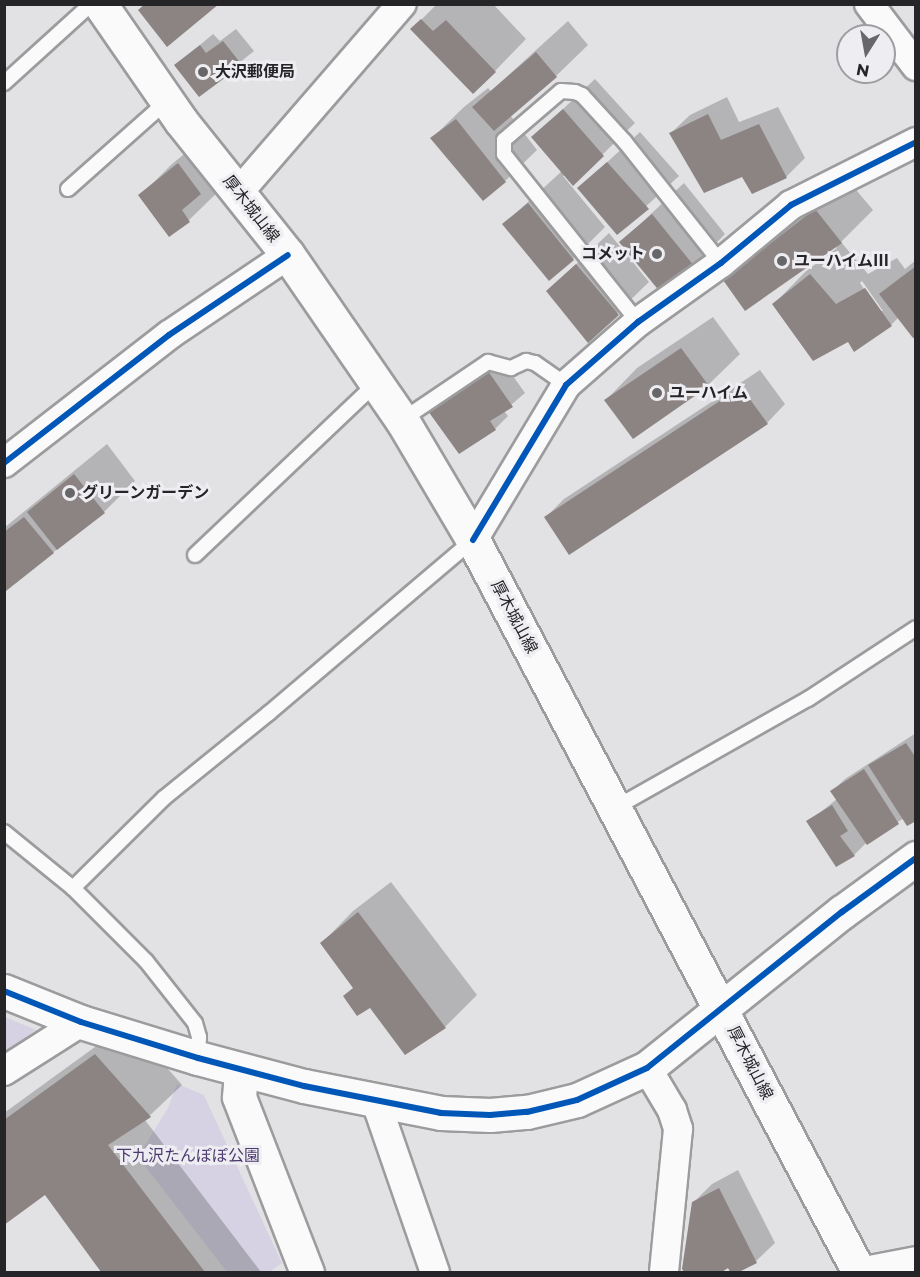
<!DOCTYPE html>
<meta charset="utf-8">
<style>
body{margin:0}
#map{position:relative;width:920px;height:1277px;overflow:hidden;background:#e2e1e4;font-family:Montserrat,"Noto Sans JP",sans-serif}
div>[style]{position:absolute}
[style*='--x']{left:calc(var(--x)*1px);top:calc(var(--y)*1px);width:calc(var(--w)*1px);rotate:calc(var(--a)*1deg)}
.green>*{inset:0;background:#d6d2e3}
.shadow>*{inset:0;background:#0003}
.building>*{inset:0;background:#8b8482}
.roads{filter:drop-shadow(2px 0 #9c9b9d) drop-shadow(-2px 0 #9c9b9d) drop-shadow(0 2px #9c9b9d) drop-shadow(0 -2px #9c9b9d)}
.lane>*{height:14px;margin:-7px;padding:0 7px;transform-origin:7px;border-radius:7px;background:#fbfafb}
.street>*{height:28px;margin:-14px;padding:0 14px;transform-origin:14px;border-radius:14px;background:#fbfafb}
.secondary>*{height:33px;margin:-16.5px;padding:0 16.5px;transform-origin:16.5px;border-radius:16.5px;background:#fbfafb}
.cycleway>*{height:6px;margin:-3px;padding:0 3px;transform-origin:3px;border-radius:3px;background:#0057b8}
.dots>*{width:16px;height:16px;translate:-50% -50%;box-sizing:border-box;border:3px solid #eeedf2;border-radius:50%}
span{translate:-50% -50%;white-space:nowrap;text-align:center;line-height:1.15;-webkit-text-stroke:6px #eeedf2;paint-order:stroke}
.poi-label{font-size:16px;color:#252426;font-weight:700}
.left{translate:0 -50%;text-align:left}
.right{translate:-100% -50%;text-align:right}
.street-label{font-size:16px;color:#252426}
.park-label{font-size:16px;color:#4c3a6e}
.frame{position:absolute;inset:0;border:6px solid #252426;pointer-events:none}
.north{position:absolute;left:836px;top:24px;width:60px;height:60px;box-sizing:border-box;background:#eeedf2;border:2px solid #9e9da0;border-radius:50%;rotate:191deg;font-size:16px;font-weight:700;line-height:24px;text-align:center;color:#252426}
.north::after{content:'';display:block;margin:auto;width:21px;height:27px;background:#676668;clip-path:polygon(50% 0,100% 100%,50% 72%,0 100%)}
</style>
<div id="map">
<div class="green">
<div style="clip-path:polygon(5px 1017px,36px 1030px,5px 1052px,4px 1052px)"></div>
<div style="clip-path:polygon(177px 1084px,204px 1095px,208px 1104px,282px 1263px,269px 1272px,227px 1272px,138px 1157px,168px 1108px)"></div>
</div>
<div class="shadow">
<div style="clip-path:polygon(437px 4px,493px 4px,526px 39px,495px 71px,412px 29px)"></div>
<div style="clip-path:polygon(568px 21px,588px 45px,556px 76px,510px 115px,537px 150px,505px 181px,432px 138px,464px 107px,488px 88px,491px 91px)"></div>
<div style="clip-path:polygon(236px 29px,254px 51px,199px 95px,176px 65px,213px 34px,220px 41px)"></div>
<div style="clip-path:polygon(595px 79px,635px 123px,573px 183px,565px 175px,563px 176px,605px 227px,573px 259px,504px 224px,562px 171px,533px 137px)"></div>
<div style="clip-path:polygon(727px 97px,739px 122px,778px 107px,805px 158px,786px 177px,742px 175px,671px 133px,690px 115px)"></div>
<div style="clip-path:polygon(640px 132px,679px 176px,617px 233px,579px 188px)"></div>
<div style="clip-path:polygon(210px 133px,221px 189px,189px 220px,169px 234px,140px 196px,172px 164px)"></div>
<div style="clip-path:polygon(evenodd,847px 179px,873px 210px,841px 242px,868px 274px,897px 258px,905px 269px,916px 260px,916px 335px,899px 317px,891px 325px,848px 340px,774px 304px,805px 272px,837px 248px,835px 246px,725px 280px,757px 248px,847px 179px,862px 281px,883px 311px,879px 311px,860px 283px,862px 281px)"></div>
<div style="clip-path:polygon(684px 183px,725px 234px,694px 266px,621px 242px)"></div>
<div style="clip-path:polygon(609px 233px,649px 282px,588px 341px,548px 291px)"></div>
<div style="clip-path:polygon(713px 317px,740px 354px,708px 385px,606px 400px,637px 368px)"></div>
<div style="clip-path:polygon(501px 359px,525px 393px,504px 411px,508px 416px,495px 429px,430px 411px,442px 398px)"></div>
<div style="clip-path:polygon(760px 370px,785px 404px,767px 423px,546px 517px,564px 499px)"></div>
<div style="clip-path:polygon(107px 444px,135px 481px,104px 512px,7px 589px,4px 586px,4px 528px)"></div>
<div style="clip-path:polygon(916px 733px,916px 820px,904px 818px,867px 842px,854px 855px,808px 822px,837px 799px,832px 791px,845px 779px)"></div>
<div style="clip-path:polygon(391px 882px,477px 995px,445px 1027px,405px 1053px,322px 943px,353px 911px)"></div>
<div style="clip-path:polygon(128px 1023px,182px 1085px,145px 1120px,261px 1272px,103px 1272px,45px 1193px,4px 1223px,4px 1113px)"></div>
<div style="clip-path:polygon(738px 1170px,775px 1243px,756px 1261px,736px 1272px,732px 1272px,729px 1266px,719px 1272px,686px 1272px,684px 1268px,693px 1203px,712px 1184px)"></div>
</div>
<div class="building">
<div style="clip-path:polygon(145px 4px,219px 4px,167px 47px,138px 10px)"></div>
<div style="clip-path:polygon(421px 19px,433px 31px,446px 20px,496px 72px,473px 94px,410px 29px)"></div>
<div style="clip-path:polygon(223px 41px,242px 65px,199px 97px,174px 65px,200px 45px,206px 53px)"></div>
<div style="clip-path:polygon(536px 52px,557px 77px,494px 131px,472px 107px)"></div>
<div style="clip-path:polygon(563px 109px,604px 156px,573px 186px,531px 137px)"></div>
<div style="clip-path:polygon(708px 114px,721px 140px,759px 124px,787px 178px,752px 194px,742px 177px,704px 193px,669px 133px)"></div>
<div style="clip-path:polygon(456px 119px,506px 182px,483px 201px,430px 138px)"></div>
<div style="clip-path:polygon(607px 162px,649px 209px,617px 235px,577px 188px)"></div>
<div style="clip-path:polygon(178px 163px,201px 194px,182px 210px,190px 222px,169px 237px,138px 195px)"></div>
<div style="clip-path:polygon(528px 203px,574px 260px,549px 281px,502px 224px)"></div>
<div style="clip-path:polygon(815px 209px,842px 243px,745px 311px,723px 280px)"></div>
<div style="clip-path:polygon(652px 214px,695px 267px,661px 293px,619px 242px)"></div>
<div style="clip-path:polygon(576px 264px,619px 315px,588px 343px,546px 291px)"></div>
<div style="clip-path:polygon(916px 266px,916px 337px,913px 338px,879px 294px)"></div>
<div style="clip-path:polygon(810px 274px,836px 304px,865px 288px,892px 326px,854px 352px,848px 342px,813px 361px,772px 304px)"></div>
<div style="clip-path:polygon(681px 348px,709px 386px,633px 439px,604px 400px)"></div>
<div style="clip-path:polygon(488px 371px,513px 407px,490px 421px,496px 430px,459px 454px,428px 411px)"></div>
<div style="clip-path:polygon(741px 387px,768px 424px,569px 555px,544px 517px)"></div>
<div style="clip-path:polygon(74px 474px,105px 513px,57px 550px,27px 512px)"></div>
<div style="clip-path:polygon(24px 517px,54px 553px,6px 591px,4px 532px)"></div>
<div style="clip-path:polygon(906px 743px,916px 758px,916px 821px,907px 826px,868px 765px)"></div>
<div style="clip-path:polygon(864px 769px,899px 824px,867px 845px,830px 791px)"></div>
<div style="clip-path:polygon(832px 805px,848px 831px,840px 836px,855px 856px,836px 867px,806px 821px)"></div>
<div style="clip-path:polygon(358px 912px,446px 1028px,405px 1055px,370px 1008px,357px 1016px,343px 996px,353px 988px,320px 943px)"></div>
<div style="clip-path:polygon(95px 1054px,151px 1117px,108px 1145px,205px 1272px,101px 1272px,45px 1195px,4px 1225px,4px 1120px)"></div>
<div style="clip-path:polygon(719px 1188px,757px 1263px,739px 1272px,730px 1272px,728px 1268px,722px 1272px,684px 1272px,682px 1269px,692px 1202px)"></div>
</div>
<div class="roads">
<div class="lane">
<div style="--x:4;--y:83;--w:118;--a:-42.2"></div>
<div style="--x:68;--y:189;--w:132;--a:-41.6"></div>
<div style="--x:638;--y:322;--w:215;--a:-128.6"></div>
<div style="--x:504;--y:154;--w:14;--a:-90"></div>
<div style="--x:504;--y:140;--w:75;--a:-40.7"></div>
<div style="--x:561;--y:91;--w:14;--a:4"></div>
<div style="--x:575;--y:92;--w:8;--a:23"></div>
<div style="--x:582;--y:95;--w:64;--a:47.5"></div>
<div style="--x:625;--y:142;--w:154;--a:51.6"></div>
<div style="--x:402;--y:420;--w:104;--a:-34"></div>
<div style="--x:488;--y:362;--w:24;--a:15"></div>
<div style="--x:511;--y:368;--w:17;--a:-25"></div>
<div style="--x:526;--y:361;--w:9;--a:13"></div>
<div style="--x:535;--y:363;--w:38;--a:35"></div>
<div style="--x:195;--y:555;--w:250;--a:-43.5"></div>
<div style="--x:615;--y:808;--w:222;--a:-29.5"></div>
<div style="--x:808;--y:699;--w:129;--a:-33.3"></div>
<div style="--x:4;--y:832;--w:89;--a:39.1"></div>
<div style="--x:73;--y:888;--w:103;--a:45"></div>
<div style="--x:146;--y:961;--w:79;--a:51.7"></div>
<div style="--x:195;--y:1023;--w:15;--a:74"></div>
<div style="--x:199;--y:1037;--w:21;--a:93"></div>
<div style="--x:73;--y:888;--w:128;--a:-44.7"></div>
<div style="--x:164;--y:798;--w:135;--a:-39"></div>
<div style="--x:269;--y:713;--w:267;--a:-40.3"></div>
</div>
<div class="street">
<div style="--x:869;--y:4;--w:78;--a:52.8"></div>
<div style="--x:238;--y:193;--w:250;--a:-49.1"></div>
<div style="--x:4;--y:463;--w:209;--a:-37.8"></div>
<div style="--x:169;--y:335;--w:143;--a:-33.9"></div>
<div style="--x:473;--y:540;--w:181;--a:-59"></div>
<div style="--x:566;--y:385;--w:96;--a:-41.2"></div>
<div style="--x:638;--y:322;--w:102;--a:-35.4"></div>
<div style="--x:721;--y:263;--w:91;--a:-39.6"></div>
<div style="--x:791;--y:205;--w:140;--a:-26.7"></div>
<div style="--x:647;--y:1068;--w:49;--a:59.2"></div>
<div style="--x:672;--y:1110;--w:20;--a:72"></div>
<div style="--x:678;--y:1129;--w:144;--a:95.6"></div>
<div style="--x:4;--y:1071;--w:91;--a:-32.5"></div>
<div style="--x:376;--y:1102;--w:180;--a:70.9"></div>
<div style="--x:859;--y:1272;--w:58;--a:-10.9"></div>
</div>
<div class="secondary">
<div style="--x:100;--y:4;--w:142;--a:55.3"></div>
<div style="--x:181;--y:121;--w:171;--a:51.4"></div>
<div style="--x:288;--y:255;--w:201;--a:55.4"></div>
<div style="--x:402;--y:420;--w:139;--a:59.4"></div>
<div style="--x:473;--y:540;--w:828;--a:62.2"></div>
<div style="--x:4;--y:991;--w:83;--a:21.9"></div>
<div style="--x:81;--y:1022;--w:122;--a:17.1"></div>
<div style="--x:198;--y:1058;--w:110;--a:14.8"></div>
<div style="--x:304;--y:1086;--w:140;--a:11.1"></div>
<div style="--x:441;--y:1113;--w:49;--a:2.3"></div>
<div style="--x:490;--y:1115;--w:37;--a:-5"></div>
<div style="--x:527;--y:1112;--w:51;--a:-13.5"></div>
<div style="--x:577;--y:1100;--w:77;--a:-24.6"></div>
<div style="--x:647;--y:1068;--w:250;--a:-38.7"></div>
<div style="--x:842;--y:912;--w:92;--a:-36.1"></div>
<div style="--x:241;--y:1070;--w:27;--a:94"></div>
<div style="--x:239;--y:1097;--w:188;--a:68.8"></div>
</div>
</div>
<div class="cycleway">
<div style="--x:4;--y:463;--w:209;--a:-37.8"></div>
<div style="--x:169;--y:335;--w:143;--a:-33.9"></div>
<div style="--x:473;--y:540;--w:181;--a:-59"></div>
<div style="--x:566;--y:385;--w:96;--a:-41.2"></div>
<div style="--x:638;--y:322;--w:102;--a:-35.4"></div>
<div style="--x:721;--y:263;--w:91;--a:-39.6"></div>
<div style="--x:791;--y:205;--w:140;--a:-26.7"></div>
<div style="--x:4;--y:991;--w:83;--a:21.9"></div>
<div style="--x:81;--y:1022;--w:122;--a:17.1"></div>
<div style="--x:198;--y:1058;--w:110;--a:14.8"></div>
<div style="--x:304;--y:1086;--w:140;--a:11.1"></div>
<div style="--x:441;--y:1113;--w:49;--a:2.3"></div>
<div style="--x:490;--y:1115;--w:37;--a:-5"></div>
<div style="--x:527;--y:1112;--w:51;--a:-13.5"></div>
<div style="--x:577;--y:1100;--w:77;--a:-24.6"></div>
<div style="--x:647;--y:1068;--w:250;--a:-38.7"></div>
<div style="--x:842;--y:912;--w:92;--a:-36.1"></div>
</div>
<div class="dots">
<div style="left:203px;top:72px;background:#676668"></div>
<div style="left:657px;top:254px;background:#676668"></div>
<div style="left:782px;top:261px;background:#676668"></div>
<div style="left:657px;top:393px;background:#676668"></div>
<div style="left:70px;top:493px;background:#676668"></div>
</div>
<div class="poi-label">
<span class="left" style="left:215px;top:72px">大沢郵便局</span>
<span class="right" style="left:645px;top:254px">コメット</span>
<span class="left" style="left:794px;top:261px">ユーハイムⅢ</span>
<span class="left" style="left:669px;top:393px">ユーハイム</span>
<span class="left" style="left:82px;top:493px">グリーンガーデン</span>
</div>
<div class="street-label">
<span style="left:251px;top:209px;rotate:52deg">厚木城山線</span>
<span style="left:514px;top:617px;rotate:62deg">厚木城山線</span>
<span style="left:750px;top:1063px;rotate:63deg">厚木城山線</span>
</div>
<div class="park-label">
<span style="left:188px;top:1156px">下九沢たんぽぽ公園</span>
</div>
<div class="frame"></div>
<div class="north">N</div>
</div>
